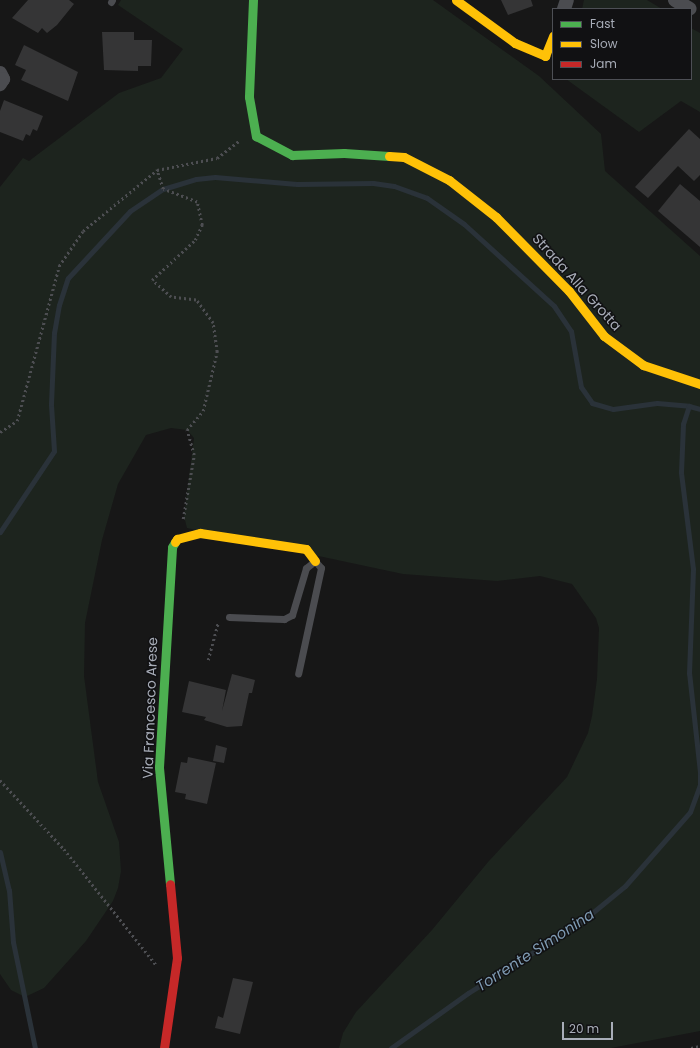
<!DOCTYPE html>
<style>
body{margin:0}
#map{position:relative;width:700px;height:1048px;overflow:hidden;background:#171717;font-family:Poppins,sans-serif}
div>[style]{position:absolute}
[style*='--x']{left:calc(var(--x)*1px);top:calc(var(--y)*1px);width:calc(var(--w)*1px);rotate:calc(var(--a)*1deg)}
.green>*{inset:0;background:#1d241e}
.stream>*{height:5px;margin:-2.5px;padding:0 2.5px;transform-origin:2.5px;border-radius:2.5px;background:#2a3239}
.building>*{inset:0;background:#353536}
.path>*{height:2.5px;margin-top:-1.25px;transform-origin:0;background:repeating-linear-gradient(90deg,#4d4e52 0 2px,transparent 0 5px)}
.lane>*{height:7px;margin:-3.5px;padding:0 3.5px;transform-origin:3.5px;border-radius:3.5px;background:#4b4c50}
.street>*{height:14px;margin:-7px;padding:0 7px;transform-origin:7px;border-radius:7px;background:#4b4c50}
.fast>*{height:9px;margin:-4.5px;padding:0 4.5px;transform-origin:4.5px;border-radius:4.5px;background:#4caf50}
.slow>*{height:9px;margin:-4.5px;padding:0 4.5px;transform-origin:4.5px;border-radius:4.5px;background:#ffc107}
.jam>*{height:9px;margin:-4.5px;padding:0 4.5px;transform-origin:4.5px;border-radius:4.5px;background:#c62828}
span{translate:-50% -50%;white-space:nowrap;text-align:center;line-height:1.15;-webkit-text-stroke:3px #111113;paint-order:stroke}
.street-label{font-size:14px;color:#a8adb8}
.water-label{font-size:15px;color:#7f9bb3;font-style:italic}
.legend{position:absolute;left:552px;top:8px;width:140px;height:72px;box-sizing:border-box;background:#111113;border:1px solid #4d4f55;margin:0;padding:5px 7px;list-style:none;font-size:12px;color:#a8adb8}
.legend li{display:flex;align-items:center;gap:8px;height:20px}
.legend b{width:20px;border:1px solid #4d4f55}
.scale{position:absolute;left:562px;top:1022px;width:51px;height:18px;box-sizing:border-box;border:2px solid #a8adb8;border-top:0;padding-left:5px;font-size:12px;line-height:14px;white-space:nowrap;color:#a8adb8;-webkit-text-stroke:3px #111113;paint-order:stroke}
</style>
<div id="map">
<div class="green">
<div style="clip-path:polygon(121px 0,433px 0,539px 76px,601px 134px,605px 171px,700px 256px,700px 1031px,611px 1048px,339px 1048px,343px 1033px,356px 1012px,432px 930px,488px 862px,567px 777px,588px 733px,592px 716px,597px 679px,599px 628px,596px 618px,572px 584px,540px 576px,497px 581px,403px 574px,187px 528px,184px 516px,194px 438px,187px 430px,171px 428px,146px 435px,118px 484px,102px 540px,85px 623px,84px 676px,98px 782px,119px 842px,121px 871px,118px 888px,113px 901px,86px 941px,44px 988px,25px 997px,11px 990px,0 974px,0 187px,23px 158px,29px 161px,119px 93px,161px 78px,183px 49px,118px 5px)"></div>
<div style="clip-path:polygon(584px 0,647px 0,662px 9px,582px 9px)"></div>
<div style="clip-path:polygon(691px 28px,700px 33px,700px 112px,681px 101px,639px 132px,566px 79px,691px 79px)"></div>
</div>
<div class="stream">
<div style="--x:0;--y:532;--w:97;--a:-56.3"></div>
<div style="--x:54;--y:451;--w:47;--a:-93.7"></div>
<div style="--x:51;--y:404;--w:71;--a:-87.6"></div>
<div style="--x:54;--y:333;--w:28;--a:-80"></div>
<div style="--x:59;--y:305;--w:28;--a:-72"></div>
<div style="--x:68;--y:278;--w:91;--a:-47.2"></div>
<div style="--x:130;--y:211;--w:40;--a:-34"></div>
<div style="--x:163;--y:189;--w:34;--a:-17"></div>
<div style="--x:196;--y:179;--w:19;--a:-6"></div>
<div style="--x:215;--y:177;--w:82;--a:4.9"></div>
<div style="--x:297;--y:184;--w:76;--a:-0.8"></div>
<div style="--x:373;--y:183;--w:21;--a:8"></div>
<div style="--x:394;--y:186;--w:35;--a:20"></div>
<div style="--x:427;--y:198;--w:45;--a:35.1"></div>
<div style="--x:464;--y:224;--w:122;--a:42.3"></div>
<div style="--x:554;--y:306;--w:30;--a:56"></div>
<div style="--x:571;--y:331;--w:57;--a:79.9"></div>
<div style="--x:581;--y:387;--w:19;--a:55"></div>
<div style="--x:592;--y:403;--w:22;--a:16"></div>
<div style="--x:613;--y:409;--w:44;--a:-7.8"></div>
<div style="--x:657;--y:403;--w:32;--a:5"></div>
<div style="--x:0;--y:852;--w:39;--a:77"></div>
<div style="--x:9;--y:890;--w:52;--a:85.6"></div>
<div style="--x:13;--y:942;--w:108;--a:78.3"></div>
<div style="--x:391;--y:1048;--w:95;--a:-35.5"></div>
<div style="--x:468;--y:993;--w:133;--a:-32.1"></div>
<div style="--x:581;--y:922;--w:57;--a:-39.3"></div>
<div style="--x:625;--y:886;--w:98;--a:-48.7"></div>
<div style="--x:690;--y:812;--w:29;--a:-70"></div>
<div style="--x:700;--y:785;--w:13;--a:-90"></div>
<div style="--x:700;--y:772;--w:100;--a:-96.3"></div>
<div style="--x:689;--y:673;--w:104;--a:-87.8"></div>
<div style="--x:693;--y:569;--w:98;--a:-97.1"></div>
<div style="--x:681;--y:472;--w:48;--a:-87.6"></div>
<div style="--x:683;--y:424;--w:19;--a:-72"></div>
<div style="--x:689;--y:406;--w:11;--a:15"></div>
</div>
<div class="building">
<div style="clip-path:polygon(28px 0,69px 0,74px 4px,57px 25px,47px 33px,42px 28px,38px 33px,12px 18px)"></div>
<div style="clip-path:polygon(501px 0,531px 0,533px 6px,508px 15px)"></div>
<div style="clip-path:polygon(102px 32px,134px 32px,134px 40px,152px 40px,151px 66px,138px 66px,138px 71px,104px 70px)"></div>
<div style="clip-path:polygon(24px 45px,78px 72px,68px 101px,21px 80px,26px 70px,15px 65px)"></div>
<div style="clip-path:polygon(4px 100px,43px 116px,37px 131px,33px 129px,30px 136px,26px 134px,23px 141px,0 132px,0 111px)"></div>
<div style="clip-path:polygon(689px 129px,700px 139px,700px 175px,694px 181px,678px 166px,648px 198px,635px 187px)"></div>
<div style="clip-path:polygon(680px 184px,700px 201px,700px 247px,658px 211px)"></div>
<div style="clip-path:polygon(232px 674px,255px 680px,252px 693px,249px 693px,242px 726px,227px 727px,204px 720px,206px 717px,182px 712px,189px 681px,226px 690px,222px 711px)"></div>
<div style="clip-path:polygon(216px 745px,227px 748px,224px 763px,213px 761px)"></div>
<div style="clip-path:polygon(188px 757px,216px 763px,207px 804px,185px 799px,186px 794px,175px 792px,181px 762px,187px 763px)"></div>
<div style="clip-path:polygon(233px 978px,253px 982px,240px 1034px,215px 1028px,218px 1016px,223px 1018px)"></div>
</div>
<div class="path">
<div style="--x:0;--y:432;--w:20;--a:-33"></div>
<div style="--x:17;--y:421;--w:161;--a:-74.8"></div>
<div style="--x:59;--y:266;--w:42;--a:-55.6"></div>
<div style="--x:83;--y:231;--w:96;--a:-39.5"></div>
<div style="--x:183;--y:519;--w:65;--a:-80.2"></div>
<div style="--x:194;--y:455;--w:26;--a:-106"></div>
<div style="--x:187;--y:430;--w:25;--a:-50"></div>
<div style="--x:203;--y:411;--w:61;--a:-76.7"></div>
<div style="--x:217;--y:352;--w:29;--a:-98"></div>
<div style="--x:213;--y:323;--w:29;--a:-126"></div>
<div style="--x:196;--y:300;--w:25;--a:-173"></div>
<div style="--x:171;--y:297;--w:25;--a:-138"></div>
<div style="--x:152;--y:280;--w:59;--a:-42.9"></div>
<div style="--x:195;--y:240;--w:17;--a:-65"></div>
<div style="--x:202;--y:225;--w:24;--a:-102"></div>
<div style="--x:197;--y:202;--w:36;--a:-159"></div>
<div style="--x:163;--y:189;--w:20;--a:-108"></div>
<div style="--x:157;--y:170;--w:61;--a:-11.3"></div>
<div style="--x:217;--y:158;--w:28;--a:-38"></div>
<div style="--x:208;--y:660;--w:39;--a:-75"></div>
<div style="--x:0;--y:780;--w:94;--a:47.2"></div>
<div style="--x:64;--y:849;--w:149;--a:51.5"></div>
<div style="--x:691;--y:1048;--w:9;--a:-13"></div>
</div>
<div class="lane">
<div style="--x:111;--y:2;--w:2;--a:-63"></div>
<div style="--x:229;--y:617;--w:55;--a:2.1"></div>
<div style="--x:284;--y:619;--w:9;--a:-27"></div>
<div style="--x:292;--y:615;--w:49;--a:-73.4"></div>
<div style="--x:306;--y:568;--w:11;--a:-38"></div>
<div style="--x:315;--y:561;--w:9;--a:49"></div>
<div style="--x:321;--y:568;--w:108;--a:102.2"></div>
</div>
<div class="street">
<div style="--x:675;--y:0;--w:17;--a:31"></div>
<div style="--x:564;--y:9;--w:9;--a:-72"></div>
<div style="--x:0;--y:73;--w:7;--a:63"></div>
<div style="--x:3;--y:79;--w:6;--a:121"></div>
</div>
<div class="fast">
<div style="--x:253;--y:0;--w:97;--a:92.4"></div>
<div style="--x:249;--y:97;--w:40;--a:80"></div>
<div style="--x:256;--y:136;--w:41;--a:27.8"></div>
<div style="--x:292;--y:155;--w:52;--a:-2.2"></div>
<div style="--x:344;--y:153;--w:45;--a:3.8"></div>
<div style="--x:170;--y:884;--w:118;--a:-95.4"></div>
<div style="--x:159;--y:767;--w:220;--a:-86.6"></div>
<div style="--x:172;--y:547;--w:6;--a:-59"></div>
</div>
<div class="slow">
<div style="--x:456;--y:0;--w:73;--a:36.1"></div>
<div style="--x:515;--y:43;--w:33;--a:23"></div>
<div style="--x:545;--y:56;--w:22;--a:-68"></div>
<div style="--x:389;--y:156;--w:15;--a:4"></div>
<div style="--x:404;--y:157;--w:51;--a:27.1"></div>
<div style="--x:449;--y:180;--w:60;--a:38.2"></div>
<div style="--x:496;--y:217;--w:104;--a:45.4"></div>
<div style="--x:569;--y:291;--w:57;--a:52.1"></div>
<div style="--x:604;--y:336;--w:49;--a:36.6"></div>
<div style="--x:643;--y:365;--w:60;--a:18.4"></div>
<div style="--x:175;--y:542;--w:4;--a:-56"></div>
<div style="--x:177;--y:539;--w:24;--a:-15"></div>
<div style="--x:200;--y:533;--w:107;--a:8.6"></div>
<div style="--x:306;--y:549;--w:15;--a:53"></div>
</div>
<div class="jam">
<div style="--x:164;--y:1048;--w:91;--a:-81.8"></div>
<div style="--x:177;--y:958;--w:74;--a:-95.4"></div>
</div>
<div class="street-label">
<span style="left:577px;top:282px;rotate:48deg">Strada Alla Grotta</span>
<span style="left:150px;top:708px;rotate:-88deg">Via Francesco Arese</span>
</div>
<div class="water-label">
<span style="left:535px;top:950px;rotate:-33deg">Torrente Simonina</span>
</div>
<ul class="legend">
<li><b style="height:5px;background:#4caf50"></b>Fast</li>
<li><b style="height:5px;background:#ffc107"></b>Slow</li>
<li><b style="height:5px;background:#c62828"></b>Jam</li>
</ul>
<div class="scale">20 m</div>
</div>
